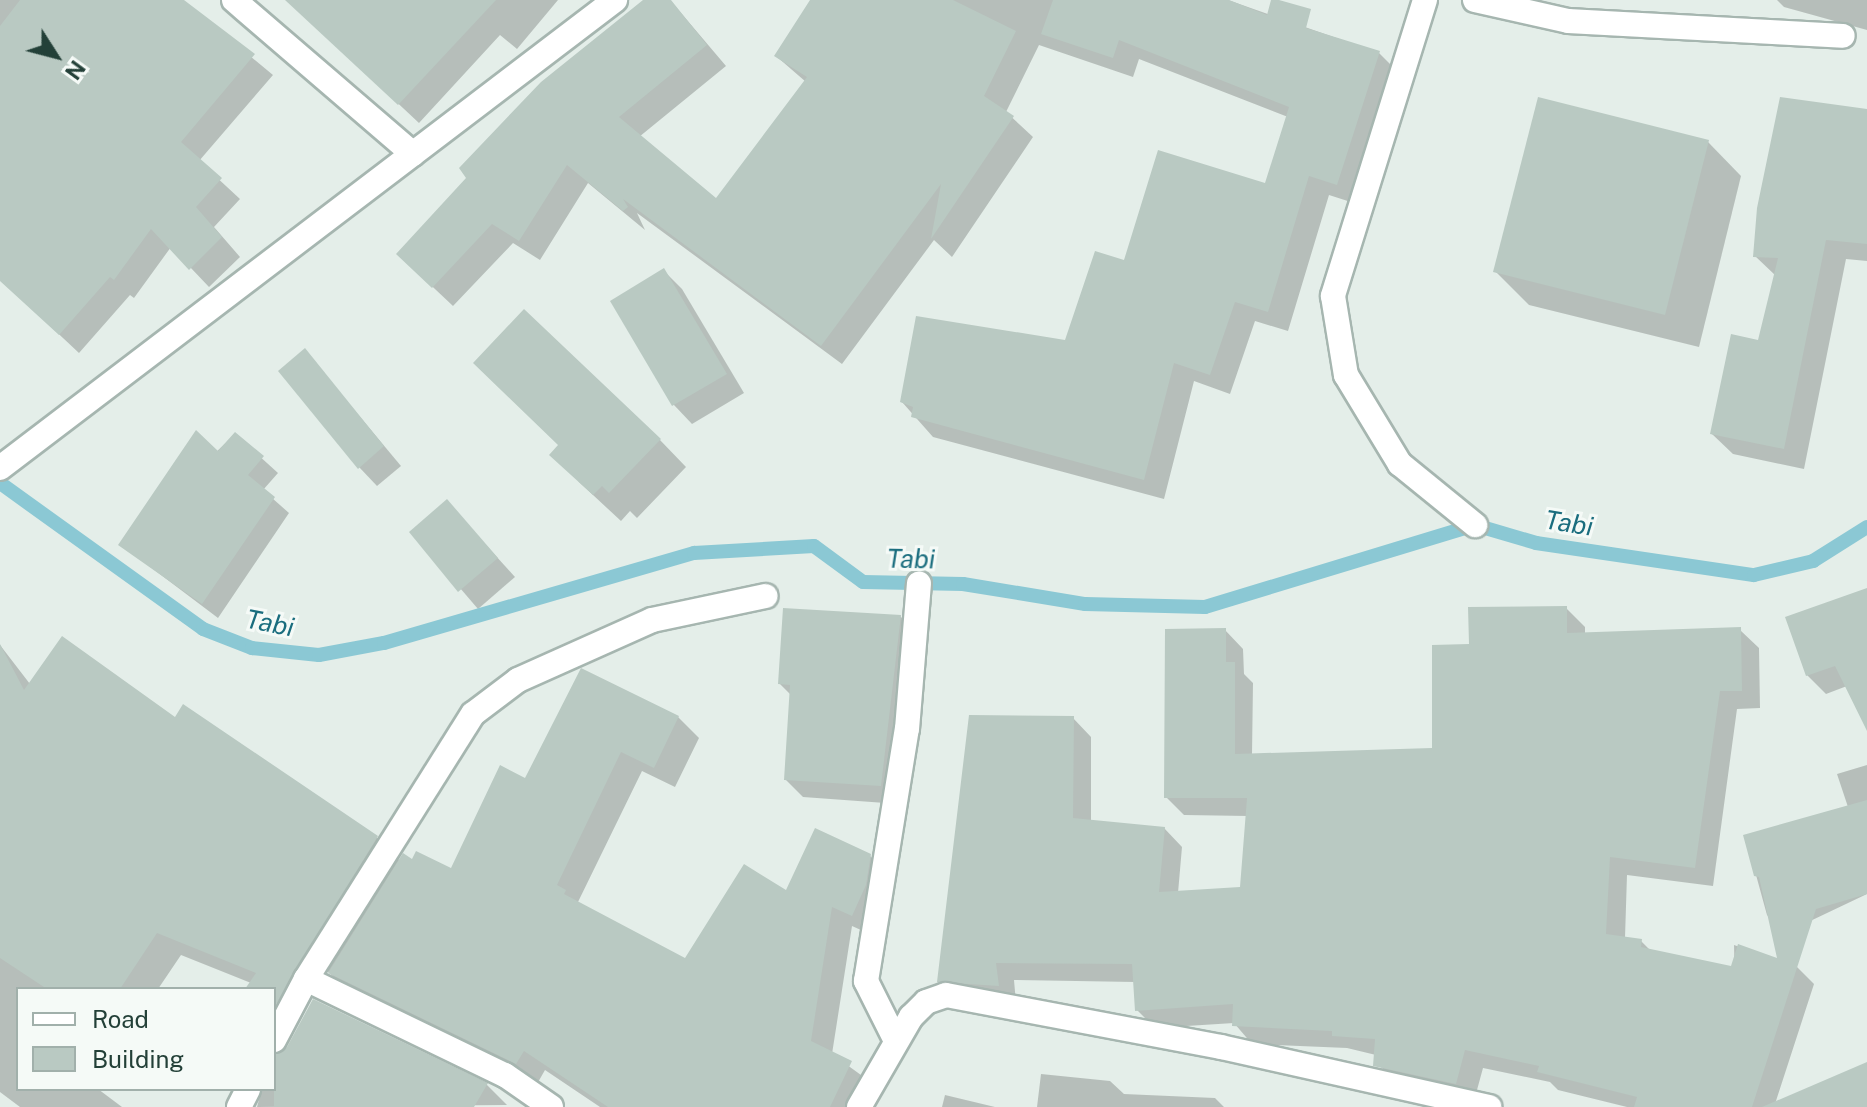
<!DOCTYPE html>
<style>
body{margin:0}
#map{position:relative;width:1867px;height:1107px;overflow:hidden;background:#e4eee9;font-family:"Public Sans",sans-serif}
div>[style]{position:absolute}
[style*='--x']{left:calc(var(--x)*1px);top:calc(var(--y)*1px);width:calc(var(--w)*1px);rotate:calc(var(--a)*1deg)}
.shadow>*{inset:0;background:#0003}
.stream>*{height:14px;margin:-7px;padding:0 7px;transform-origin:7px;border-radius:7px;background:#8bc8d4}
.building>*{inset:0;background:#b9c9c2}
.roads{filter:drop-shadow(2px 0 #a6b6b0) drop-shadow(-2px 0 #a6b6b0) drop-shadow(0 2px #a6b6b0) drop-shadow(0 -2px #a6b6b0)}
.minor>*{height:24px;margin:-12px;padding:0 12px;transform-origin:12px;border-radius:12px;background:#fff}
.secondary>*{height:24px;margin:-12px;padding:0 12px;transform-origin:12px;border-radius:12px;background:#fff}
span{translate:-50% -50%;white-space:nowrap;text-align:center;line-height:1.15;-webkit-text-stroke:6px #f5faf7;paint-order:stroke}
.water-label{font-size:26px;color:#1a6d7e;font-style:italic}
.legend{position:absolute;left:16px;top:987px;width:260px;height:104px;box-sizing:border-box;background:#f5faf7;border:2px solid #a1b0ab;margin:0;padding:10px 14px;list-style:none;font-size:24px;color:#234038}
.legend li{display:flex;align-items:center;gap:16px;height:40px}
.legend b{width:40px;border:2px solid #a1b0ab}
.north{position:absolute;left:16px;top:16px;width:80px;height:80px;-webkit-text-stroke:6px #f5faf7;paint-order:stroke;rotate:126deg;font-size:22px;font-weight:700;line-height:32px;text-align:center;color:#234038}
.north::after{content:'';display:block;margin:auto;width:28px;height:36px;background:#234038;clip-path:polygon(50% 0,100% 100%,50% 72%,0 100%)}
</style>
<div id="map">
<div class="shadow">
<div style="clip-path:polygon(0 0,182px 0,273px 75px,199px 161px,240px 199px,214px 227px,240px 257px,209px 287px,171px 247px,134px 298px,130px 295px,79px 353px,0 279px)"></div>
<div style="clip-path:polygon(294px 0,558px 0,517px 49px,500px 35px,419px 123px,311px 22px)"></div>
<div style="clip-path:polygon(648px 0,670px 0,726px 66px,639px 137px,716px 201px,806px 82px,776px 56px,813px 0,1228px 0,1379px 53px,1399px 73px,1357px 204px,1329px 195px,1288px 331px,1255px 321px,1230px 394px,1194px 381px,1164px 499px,933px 437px,902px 402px,1067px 343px,1125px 262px,1266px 185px,1288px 117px,1139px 59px,1133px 77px,1039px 45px,1006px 112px,1033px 137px,952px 257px,934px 240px,842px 364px,637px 213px,645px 230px,588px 183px,540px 260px,513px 243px,453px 306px,418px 273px)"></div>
<div style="clip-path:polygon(1777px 0,1867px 0,1867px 30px,1784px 7px)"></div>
<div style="clip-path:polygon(1781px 99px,1867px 111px,1867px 261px,1846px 259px,1804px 469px,1733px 454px,1712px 434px,1759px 342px,1776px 276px,1755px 256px)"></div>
<div style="clip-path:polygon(1708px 142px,1741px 176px,1699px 347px,1529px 305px,1495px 271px)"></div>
<div style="clip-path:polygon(664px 271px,682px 289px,744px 393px,692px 424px,674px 405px,612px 302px)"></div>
<div style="clip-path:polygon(305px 351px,401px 466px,377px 486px,359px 467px)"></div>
<div style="clip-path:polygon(235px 434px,278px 473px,263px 490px,289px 513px,218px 618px,120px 544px)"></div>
<div style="clip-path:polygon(660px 440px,686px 467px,637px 518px,630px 511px,621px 521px,579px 482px,561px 445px)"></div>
<div style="clip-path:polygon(447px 502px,515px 577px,478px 609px,412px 532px)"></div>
<div style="clip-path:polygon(1867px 591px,1867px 726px,1847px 686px,1826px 694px,1807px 675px)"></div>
<div style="clip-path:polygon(1566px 608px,1585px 627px,1585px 634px,1740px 630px,1759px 648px,1760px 708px,1737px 709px,1713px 886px,1627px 875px,1625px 938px,1641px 941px,1651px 951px,1701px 1107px,1627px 1107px,1558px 1090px,1550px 1082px,1483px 1068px,1474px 1101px,1394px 1080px,1375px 1061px,1376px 1055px,1347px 1048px,1252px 1044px,1234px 1023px,1155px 1028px,1137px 1010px,1135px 982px,1014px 980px,1016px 1003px,958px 1000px,939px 981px,1073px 718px,1091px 737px,1091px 822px,1164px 828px,1182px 847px,1178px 893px,1242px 888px,1248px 816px,1184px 815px,1166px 797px,1225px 630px,1243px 649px,1244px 674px,1253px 683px,1252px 755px,1434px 750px,1471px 646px)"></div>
<div style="clip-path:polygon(900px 616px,919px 635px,899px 804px,803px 797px,785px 779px,791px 695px,780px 684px)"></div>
<div style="clip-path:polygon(0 645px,30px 684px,175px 719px,183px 707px,377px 838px,400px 861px,452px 870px,526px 780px,678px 717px,699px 738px,675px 787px,642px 771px,577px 904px,685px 960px,786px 893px,870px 856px,891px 877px,872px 935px,852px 926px,832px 1054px,872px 1083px,859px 1107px,600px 1107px,545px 1070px,537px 1084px,351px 993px,322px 966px,296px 1001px,181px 955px,158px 989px,18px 989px,18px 1089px,98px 1089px,122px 1107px,20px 1107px,0 1092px)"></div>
<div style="clip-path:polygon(1867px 765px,1867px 894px,1785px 933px,1767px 915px,1756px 875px,1848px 807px,1837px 774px)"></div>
<div style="clip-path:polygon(1734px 945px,1797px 967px,1814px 984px,1775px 1104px,1867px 1064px,1867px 1107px,1738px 1107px)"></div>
<div style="clip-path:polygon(274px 1057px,487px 1085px,507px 1105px,257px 1107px,262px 1089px,274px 1089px)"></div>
<div style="clip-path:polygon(1041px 1074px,1110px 1081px,1124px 1094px,1215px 1098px,1224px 1107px,1037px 1107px)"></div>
<div style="clip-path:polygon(945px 1095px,995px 1107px,942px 1107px)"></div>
</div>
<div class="stream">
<div style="--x:0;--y:483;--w:250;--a:35.7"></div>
<div style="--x:203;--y:629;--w:53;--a:21.2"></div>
<div style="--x:252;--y:648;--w:67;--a:6"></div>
<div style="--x:319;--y:655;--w:66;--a:-10.5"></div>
<div style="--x:384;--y:643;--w:323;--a:-16.2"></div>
<div style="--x:694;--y:553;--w:120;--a:-3.3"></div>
<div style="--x:814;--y:546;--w:61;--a:36.3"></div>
<div style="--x:863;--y:582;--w:100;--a:1.1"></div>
<div style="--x:963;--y:584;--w:124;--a:9.3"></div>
<div style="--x:1085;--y:604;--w:120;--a:1.4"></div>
<div style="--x:1205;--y:607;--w:282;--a:-16.9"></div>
<div style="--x:1475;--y:525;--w:64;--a:16.4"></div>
<div style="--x:1536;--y:543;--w:220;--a:8.4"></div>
<div style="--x:1754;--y:575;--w:61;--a:-13.3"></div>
<div style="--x:1813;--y:561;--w:64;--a:-32.2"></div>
</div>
<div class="building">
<div style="clip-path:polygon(20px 0,184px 0,255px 54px,181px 142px,222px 178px,196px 207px,222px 237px,189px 270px,151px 229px,114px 280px,110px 277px,59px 335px,0 281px,0 26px)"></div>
<div style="clip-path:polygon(285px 0,496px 0,398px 105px)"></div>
<div style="clip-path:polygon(643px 0,671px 0,707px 45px,619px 117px,716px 198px,807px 77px,774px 56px,810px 0,953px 0,1016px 31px,984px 96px,1014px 116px,931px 239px,941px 184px,821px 346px,623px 199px,628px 207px,623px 211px,567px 165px,519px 241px,492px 224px,432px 288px,396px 254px,466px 178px,459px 168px,541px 82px)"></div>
<div style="clip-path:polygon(1053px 0,1229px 0,1267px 15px,1271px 0,1279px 0,1311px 9px,1306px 28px,1380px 51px,1337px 185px,1309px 176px,1268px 312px,1235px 302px,1210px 375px,1174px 363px,1144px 480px,911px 417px,913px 407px,900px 402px,916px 316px,1065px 340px,1095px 251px,1124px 260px,1158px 150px,1265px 183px,1289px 107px,1119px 40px,1113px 58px,1041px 34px)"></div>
<div style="clip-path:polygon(1538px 97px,1709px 140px,1665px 315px,1493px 272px)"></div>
<div style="clip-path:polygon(1780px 97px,1867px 109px,1867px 244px,1826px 240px,1784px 449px,1710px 434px,1731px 334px,1758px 340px,1778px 258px,1753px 257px,1757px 208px)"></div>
<div style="clip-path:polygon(664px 268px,727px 374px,672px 406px,610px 301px)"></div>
<div style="clip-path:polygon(524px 309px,661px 439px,609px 493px,602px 486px,593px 495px,549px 455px,558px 445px,473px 363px)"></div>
<div style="clip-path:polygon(305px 348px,384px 446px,358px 469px,278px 371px)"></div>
<div style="clip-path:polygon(196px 430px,218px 451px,235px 432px,264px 456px,248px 475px,275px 497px,202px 604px,118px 545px)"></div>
<div style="clip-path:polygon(447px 499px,498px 558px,458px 592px,409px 532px)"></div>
<div style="clip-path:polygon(1867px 588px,1867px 731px,1835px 666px,1806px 676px,1785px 617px)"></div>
<div style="clip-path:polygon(1567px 606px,1567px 633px,1741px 627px,1742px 691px,1720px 691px,1695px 868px,1610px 857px,1606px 934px,1642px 939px,1641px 947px,1731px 966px,1738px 944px,1777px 958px,1759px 877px,1754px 876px,1743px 835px,1867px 800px,1867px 894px,1816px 909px,1752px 1107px,1634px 1107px,1637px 1097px,1537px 1072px,1539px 1066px,1465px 1050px,1456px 1084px,1373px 1066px,1375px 1039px,1332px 1036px,1332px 1031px,1232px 1026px,1233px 1004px,1135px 1011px,1132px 964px,996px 963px,999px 986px,937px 982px,969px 715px,1074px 716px,1073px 818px,1165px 827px,1159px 892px,1240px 887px,1247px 798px,1164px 798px,1165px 629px,1226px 628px,1226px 662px,1235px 662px,1235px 754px,1432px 748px,1432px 645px,1469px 644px,1468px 607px)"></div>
<div style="clip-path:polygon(783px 608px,901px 615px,881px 786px,784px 780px,790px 685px,778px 684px)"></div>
<div style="clip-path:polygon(62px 636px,175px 717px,183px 704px,378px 836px,274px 1008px,274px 989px,245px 989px,256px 973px,157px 933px,120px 989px,47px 989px,0 958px,0 644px,24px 690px)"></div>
<div style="clip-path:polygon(581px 668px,679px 716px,654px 768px,621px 752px,557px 885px,566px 890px,564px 894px,685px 958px,744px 864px,786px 890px,815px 828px,871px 854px,866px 885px,852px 916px,832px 907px,811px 1041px,852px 1061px,830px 1107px,608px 1107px,524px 1051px,516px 1064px,328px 973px,403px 853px,412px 859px,416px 851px,451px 868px,500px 765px,525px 778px)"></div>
<div style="clip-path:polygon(313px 999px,488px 1083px,474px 1107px,274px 1107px,274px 1055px,287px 1047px)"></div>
<div style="clip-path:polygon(1867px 1062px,1867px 1107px,1762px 1107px)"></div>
</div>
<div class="roads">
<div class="minor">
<div style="--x:234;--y:0;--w:236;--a:40.7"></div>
<div style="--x:1425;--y:0;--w:310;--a:107.3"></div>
<div style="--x:1333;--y:296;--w:80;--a:80.7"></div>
<div style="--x:1346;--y:375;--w:104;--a:58.8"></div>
<div style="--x:1400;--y:464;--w:97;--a:39.1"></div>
<div style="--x:1475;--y:0;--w:95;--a:12.7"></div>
<div style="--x:1568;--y:21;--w:275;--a:3.1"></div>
<div style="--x:306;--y:979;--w:221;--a:25.8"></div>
<div style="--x:505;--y:1075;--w:56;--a:34.8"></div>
<div style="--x:895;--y:1039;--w:65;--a:-116.6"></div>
<div style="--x:866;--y:981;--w:255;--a:-80.8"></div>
<div style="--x:907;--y:729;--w:146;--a:-85.3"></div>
<div style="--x:274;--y:1040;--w:69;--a:-62.3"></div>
<div style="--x:306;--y:979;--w:313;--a:-57.8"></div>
<div style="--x:473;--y:714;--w:56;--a:-37.1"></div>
<div style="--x:518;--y:680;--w:147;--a:-24.1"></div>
<div style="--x:652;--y:620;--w:116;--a:-11.9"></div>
<div style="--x:239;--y:1107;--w:20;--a:-63"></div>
<div style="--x:859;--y:1107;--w:104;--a:-60"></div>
<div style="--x:911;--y:1017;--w:21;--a:-45"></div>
<div style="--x:926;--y:1002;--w:21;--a:-19"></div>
<div style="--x:946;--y:995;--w:280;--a:10.7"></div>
<div style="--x:1221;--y:1047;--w:275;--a:12.6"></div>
</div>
<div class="secondary">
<div style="--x:0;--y:468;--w:773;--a:-37.27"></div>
</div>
</div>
<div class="water-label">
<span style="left:1569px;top:523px;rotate:9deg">Tabi</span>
<span style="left:911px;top:559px;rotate:1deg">Tabi</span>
<span style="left:270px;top:623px;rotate:11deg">Tabi</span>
</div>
<ul class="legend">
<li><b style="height:10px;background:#fff"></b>Road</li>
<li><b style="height:22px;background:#b9c9c2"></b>Building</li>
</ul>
<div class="north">N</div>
</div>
